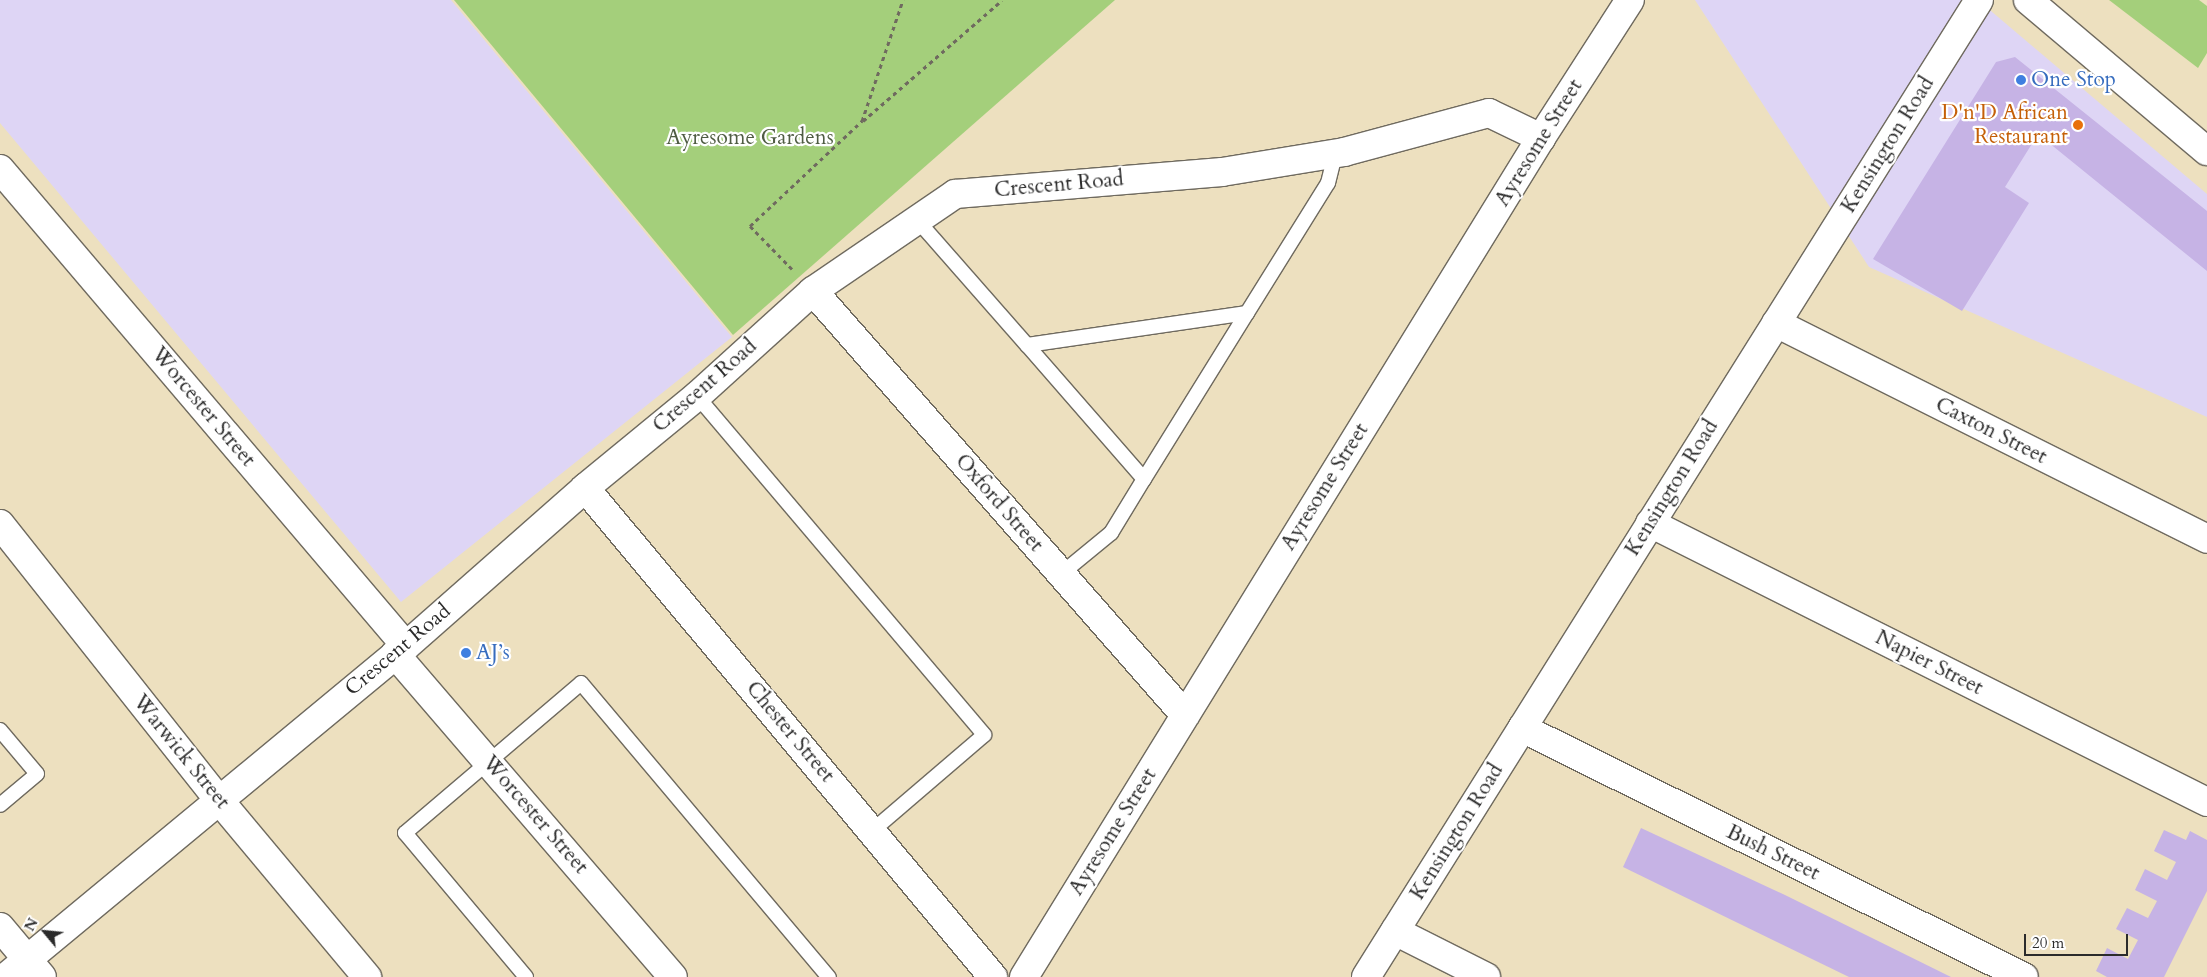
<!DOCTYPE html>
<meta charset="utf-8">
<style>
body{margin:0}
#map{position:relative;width:2207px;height:977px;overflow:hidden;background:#ede0bf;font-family:Cardo,serif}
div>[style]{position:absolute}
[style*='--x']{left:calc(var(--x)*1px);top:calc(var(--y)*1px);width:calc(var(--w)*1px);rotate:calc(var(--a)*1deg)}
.built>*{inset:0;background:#ded5f5}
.green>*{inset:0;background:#a4cf7b}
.building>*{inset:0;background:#c6b3e5}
.path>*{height:3px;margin-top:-1.5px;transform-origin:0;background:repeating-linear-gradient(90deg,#6f6a5f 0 4px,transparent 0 8px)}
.roads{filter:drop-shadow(1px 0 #6f6a5f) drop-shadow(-1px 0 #6f6a5f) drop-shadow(0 1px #6f6a5f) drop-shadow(0 -1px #6f6a5f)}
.lane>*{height:14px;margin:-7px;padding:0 7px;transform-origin:7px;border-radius:7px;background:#fff}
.street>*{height:28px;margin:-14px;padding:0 14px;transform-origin:14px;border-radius:14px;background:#fff}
.secondary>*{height:28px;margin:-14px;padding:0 14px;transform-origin:14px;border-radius:14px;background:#fff}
.dots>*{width:14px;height:14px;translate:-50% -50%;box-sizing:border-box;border:2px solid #fff;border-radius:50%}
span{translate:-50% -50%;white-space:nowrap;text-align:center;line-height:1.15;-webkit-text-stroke:4.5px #fff;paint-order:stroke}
.shop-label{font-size:21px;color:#366cbe}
.left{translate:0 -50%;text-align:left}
.food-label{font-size:21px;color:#c56008}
.right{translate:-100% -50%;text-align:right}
.park-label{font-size:21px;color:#4f5c43}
.street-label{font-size:21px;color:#2b2b2b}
.north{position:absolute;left:20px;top:907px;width:50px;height:50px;-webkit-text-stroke:4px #fff;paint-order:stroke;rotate:298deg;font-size:14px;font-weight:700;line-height:20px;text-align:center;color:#2b2b2b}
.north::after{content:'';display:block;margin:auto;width:18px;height:22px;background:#2b2b2b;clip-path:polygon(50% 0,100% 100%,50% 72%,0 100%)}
.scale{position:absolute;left:2024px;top:934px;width:104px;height:22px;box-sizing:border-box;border:2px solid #2b2b2b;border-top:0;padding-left:6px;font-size:15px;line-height:18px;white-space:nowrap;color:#2b2b2b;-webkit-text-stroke:4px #fff;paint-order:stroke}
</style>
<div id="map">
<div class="built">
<div style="clip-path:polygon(0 0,451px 0,732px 337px,401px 602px,0 123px)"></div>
<div style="clip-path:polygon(1695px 0,1978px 0,2207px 194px,2207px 417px,1869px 267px)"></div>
</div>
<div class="green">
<div style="clip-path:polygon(454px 0,1115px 0,733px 335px)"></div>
<div style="clip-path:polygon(2109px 0,2199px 0,2207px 6px,2207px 53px,2198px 68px)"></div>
</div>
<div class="building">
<div style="clip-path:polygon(2015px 57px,2207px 211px,2207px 271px,2038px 134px,2005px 187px,2029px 203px,1962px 311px,1873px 259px,1996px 62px)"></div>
<div style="clip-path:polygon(1641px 828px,1785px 895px,1951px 977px,1849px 977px,1623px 867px)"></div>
<div style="clip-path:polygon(2164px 830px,2186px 840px,2190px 831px,2207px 840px,2207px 891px,2164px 977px,2107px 977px,2096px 971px,2107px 948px,2128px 959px,2138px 940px,2116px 929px,2127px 908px,2148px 918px,2157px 901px,2135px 890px,2145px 869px,2167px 880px,2176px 862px,2154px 851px)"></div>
</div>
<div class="path">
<div style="--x:863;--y:121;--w:184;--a:-41"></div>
<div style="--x:792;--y:269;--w:60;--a:-134.3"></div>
<div style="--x:750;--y:226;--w:154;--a:-43.2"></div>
<div style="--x:862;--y:121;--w:128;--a:-71.3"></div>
</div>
<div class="roads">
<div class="lane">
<div style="--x:917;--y:220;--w:167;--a:48.7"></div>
<div style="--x:1027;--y:345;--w:178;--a:48.9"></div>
<div style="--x:1144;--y:479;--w:195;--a:-58.2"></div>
<div style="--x:1247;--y:313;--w:222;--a:171.7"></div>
<div style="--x:1247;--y:313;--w:153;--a:-58.1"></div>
<div style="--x:1328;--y:183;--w:30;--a:-76"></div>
<div style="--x:697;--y:396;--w:444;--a:49.7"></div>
<div style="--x:984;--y:735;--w:148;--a:139.4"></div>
<div style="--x:1061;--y:574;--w:65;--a:-39.4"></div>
<div style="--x:1111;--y:533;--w:63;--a:-58.6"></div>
<div style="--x:0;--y:730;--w:57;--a:49.9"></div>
<div style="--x:37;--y:774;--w:48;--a:140"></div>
<div style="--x:526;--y:977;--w:188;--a:-130"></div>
<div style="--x:405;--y:833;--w:231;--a:-40.4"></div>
<div style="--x:581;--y:683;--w:385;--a:49.9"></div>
</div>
<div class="street">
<div style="--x:0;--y:169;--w:626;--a:49.6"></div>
<div style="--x:813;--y:291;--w:564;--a:48.74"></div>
<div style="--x:1776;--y:323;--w:482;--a:26.6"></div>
<div style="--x:585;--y:488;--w:637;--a:50.16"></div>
<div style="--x:1650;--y:523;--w:623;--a:26.61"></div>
<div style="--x:0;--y:524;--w:352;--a:51.6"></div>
<div style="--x:219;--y:800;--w:231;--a:50.1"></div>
<div style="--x:395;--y:654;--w:426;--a:49.3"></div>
<div style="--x:1522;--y:728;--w:560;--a:26.38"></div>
<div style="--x:0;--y:927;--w:65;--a:50"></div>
<div style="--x:1395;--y:931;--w:102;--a:26.8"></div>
<div style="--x:6;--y:977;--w:519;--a:-39.61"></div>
<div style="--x:406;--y:646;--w:239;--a:-41.4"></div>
<div style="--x:585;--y:488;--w:145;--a:-39.4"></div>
<div style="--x:697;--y:396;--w:156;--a:-42.2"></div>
<div style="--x:813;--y:291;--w:172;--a:-34.3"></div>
<div style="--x:955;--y:194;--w:268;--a:-4.7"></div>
<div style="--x:1222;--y:172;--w:124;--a:-9.3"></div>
<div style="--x:1344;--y:152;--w:150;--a:-15.1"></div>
<div style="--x:1489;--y:113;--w:58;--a:25.7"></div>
<div style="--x:1024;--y:977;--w:985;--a:-58.36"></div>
<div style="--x:1541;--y:138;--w:164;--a:-57.2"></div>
<div style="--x:1366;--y:977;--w:1153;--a:-57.89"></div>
</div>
<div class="secondary">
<div style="--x:2028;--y:0;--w:234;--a:40.2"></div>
</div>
</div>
<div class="dots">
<div style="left:2021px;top:80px;background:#3f7fe0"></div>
<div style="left:2078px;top:125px;background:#e8710a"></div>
<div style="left:466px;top:653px;background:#3f7fe0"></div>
</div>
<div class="shop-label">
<span class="left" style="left:2031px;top:80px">One Stop</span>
<span class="left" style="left:476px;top:653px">AJ’s</span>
</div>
<div class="food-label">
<span class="right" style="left:2068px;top:125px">D'n'D African<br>Restaurant</span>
</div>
<div class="park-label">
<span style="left:750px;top:138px">Ayresome Gardens</span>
</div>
<div class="street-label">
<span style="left:1539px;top:143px;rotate:-58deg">Ayresome Street</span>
<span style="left:1888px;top:145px;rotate:-58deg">Kensington Road</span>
<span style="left:1059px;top:185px;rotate:-5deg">Crescent Road</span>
<span style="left:705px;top:386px;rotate:-41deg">Crescent Road</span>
<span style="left:203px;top:407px;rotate:50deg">Worcester Street</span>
<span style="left:1991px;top:431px;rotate:27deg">Caxton Street</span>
<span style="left:1325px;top:487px;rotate:-58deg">Ayresome Street</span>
<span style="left:1672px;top:488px;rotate:-58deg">Kensington Road</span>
<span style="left:999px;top:503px;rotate:49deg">Oxford Street</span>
<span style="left:398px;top:650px;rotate:-40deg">Crescent Road</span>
<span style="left:1929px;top:663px;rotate:27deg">Napier Street</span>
<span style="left:790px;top:732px;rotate:50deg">Chester Street</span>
<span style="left:181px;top:752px;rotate:51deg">Warwick Street</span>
<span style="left:535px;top:815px;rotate:49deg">Worcester Street</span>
<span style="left:1113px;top:832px;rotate:-58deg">Ayresome Street</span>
<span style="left:1457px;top:832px;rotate:-58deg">Kensington Road</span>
<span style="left:1773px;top:853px;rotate:26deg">Bush Street</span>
</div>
<div class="north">N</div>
<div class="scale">20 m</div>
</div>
